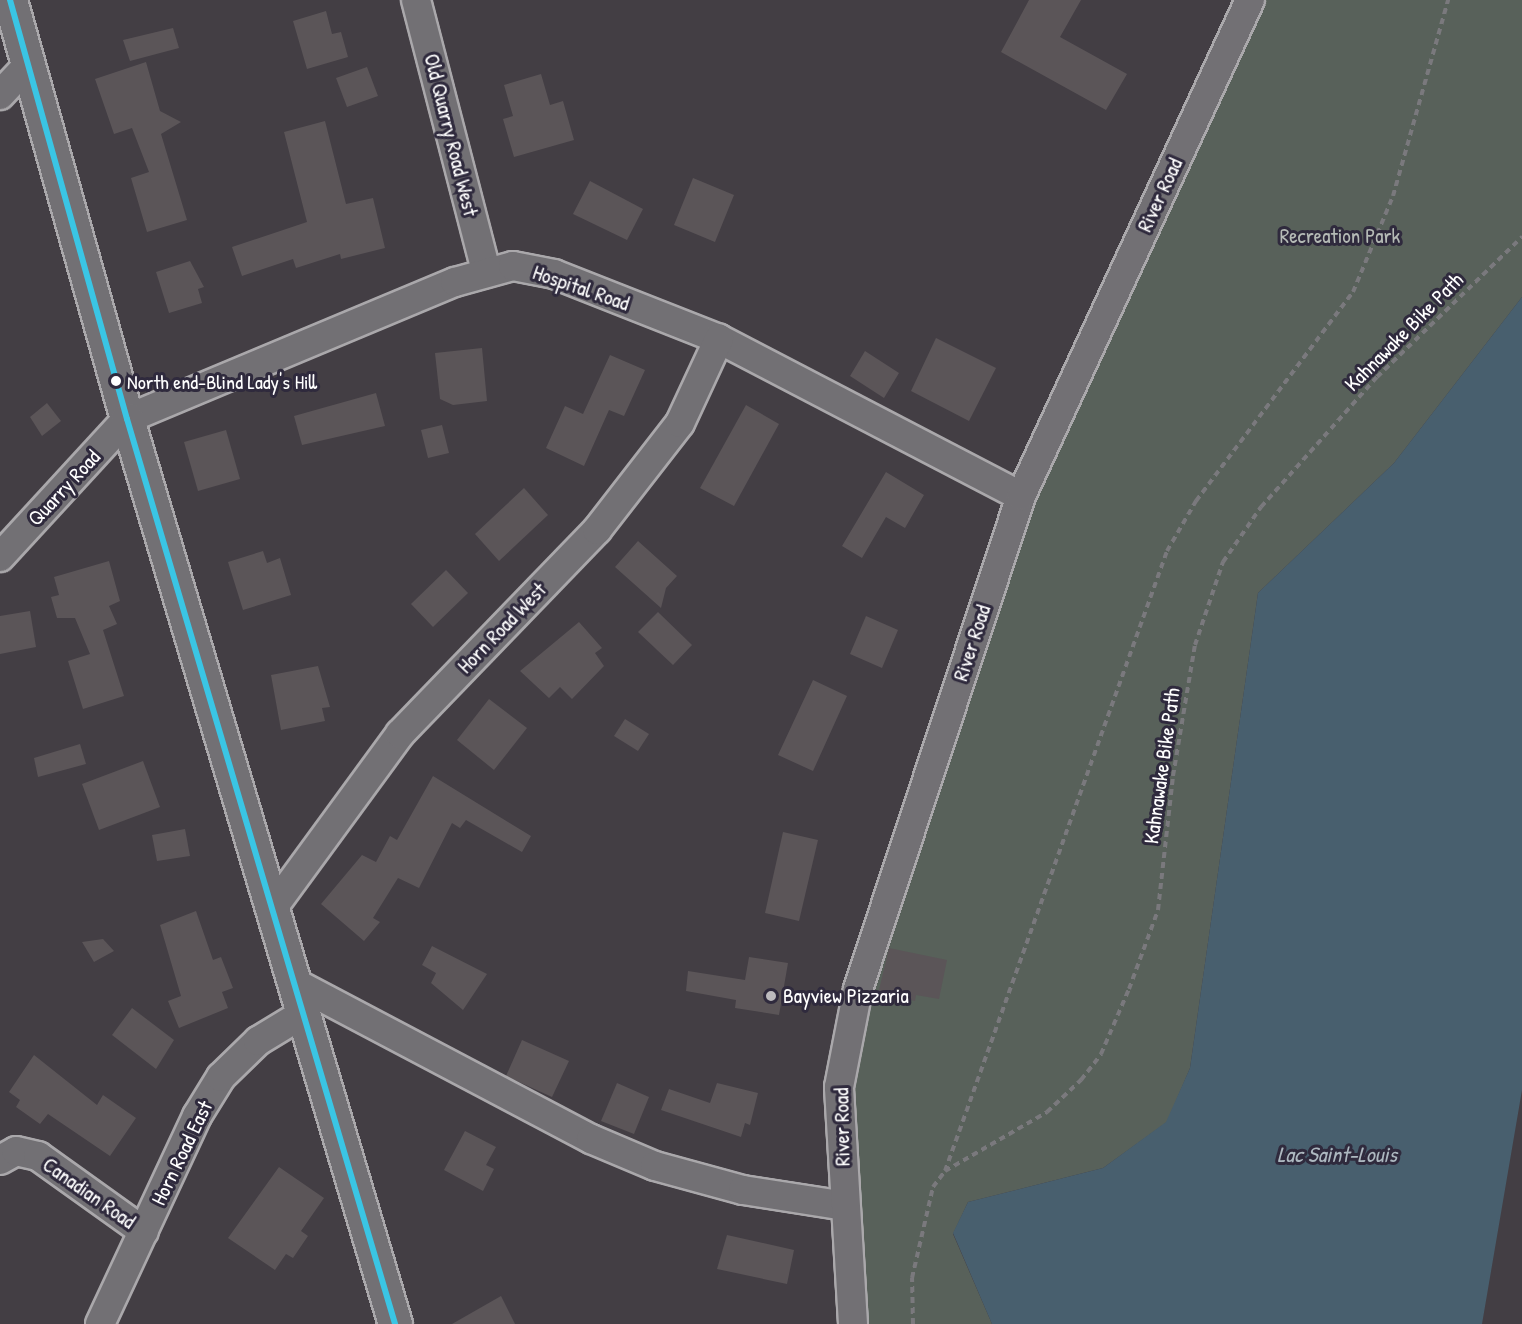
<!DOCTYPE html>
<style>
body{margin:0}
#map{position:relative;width:1522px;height:1324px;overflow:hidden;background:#433e44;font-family:"Patrick Hand",sans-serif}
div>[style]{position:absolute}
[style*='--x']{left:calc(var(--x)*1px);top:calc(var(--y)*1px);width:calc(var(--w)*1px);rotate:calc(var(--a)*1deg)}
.green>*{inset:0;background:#58615a}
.water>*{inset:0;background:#485f6e}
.building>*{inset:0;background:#5b5558}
.path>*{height:4px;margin-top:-2px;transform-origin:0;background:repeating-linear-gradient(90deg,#7a797d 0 6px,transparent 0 10.5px)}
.roads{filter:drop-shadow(2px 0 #aaa8ab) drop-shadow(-2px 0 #aaa8ab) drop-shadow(0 2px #aaa8ab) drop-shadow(0 -2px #aaa8ab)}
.street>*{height:28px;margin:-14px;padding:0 14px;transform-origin:14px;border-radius:14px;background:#727074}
.secondary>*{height:33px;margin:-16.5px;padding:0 16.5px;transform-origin:16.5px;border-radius:16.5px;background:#727074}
.bus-1>*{height:6px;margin:-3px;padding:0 3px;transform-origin:3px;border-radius:3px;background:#3ac5e4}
.dots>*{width:16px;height:16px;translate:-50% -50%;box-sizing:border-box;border:3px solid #2f2a3d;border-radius:50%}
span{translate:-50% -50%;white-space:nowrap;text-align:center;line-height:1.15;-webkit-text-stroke:6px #2f2a3d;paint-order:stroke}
.bus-label{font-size:20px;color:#fff}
.left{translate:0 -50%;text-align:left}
.street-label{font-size:21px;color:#fff}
.park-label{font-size:21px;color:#b5bbb6}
.poi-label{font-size:21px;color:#fff}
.water-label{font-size:22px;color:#adb8c0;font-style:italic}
</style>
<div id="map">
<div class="green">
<div style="clip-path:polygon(1250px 0,1522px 0,1522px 297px,1394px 463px,1258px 593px,1190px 1068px,1167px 1122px,1103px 1168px,968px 1202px,953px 1234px,992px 1324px,853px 1324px,839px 1087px,1021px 496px)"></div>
</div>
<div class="water">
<div style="clip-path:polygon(1522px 297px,1522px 1090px,1482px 1324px,992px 1324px,953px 1233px,968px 1202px,1103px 1168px,1166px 1122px,1190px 1068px,1258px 593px,1394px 463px)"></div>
</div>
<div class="building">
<div style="clip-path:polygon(1029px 0,1081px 0,1060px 37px,1127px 74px,1106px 110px,1001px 52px)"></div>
<div style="clip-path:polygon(326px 11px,332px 34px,341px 32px,348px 57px,307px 69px,293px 21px)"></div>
<div style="clip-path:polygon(173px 28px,179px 48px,130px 61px,123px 40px)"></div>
<div style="clip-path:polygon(146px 62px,160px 111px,181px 122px,161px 134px,187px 220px,147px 232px,131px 178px,149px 172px,132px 128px,114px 134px,95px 79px)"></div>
<div style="clip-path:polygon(367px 67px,378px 96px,347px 107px,336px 78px)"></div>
<div style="clip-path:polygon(541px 74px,550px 105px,563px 101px,574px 140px,514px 157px,503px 119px,513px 116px,504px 85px)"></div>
<div style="clip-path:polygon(325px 121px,346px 204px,373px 198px,385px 248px,341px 259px,340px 254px,296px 268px,293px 259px,242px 276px,232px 247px,307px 222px,284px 132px)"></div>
<div style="clip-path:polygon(693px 178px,734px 195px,715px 242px,674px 225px)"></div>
<div style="clip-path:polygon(590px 181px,643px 209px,627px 240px,573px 214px)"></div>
<div style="clip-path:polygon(190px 261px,204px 287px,198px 289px,202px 303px,169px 313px,156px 272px)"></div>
<div style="clip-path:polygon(936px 338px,996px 368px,969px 421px,911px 391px)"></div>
<div style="clip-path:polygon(482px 348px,487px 401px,453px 405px,440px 399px,435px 353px)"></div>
<div style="clip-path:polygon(865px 351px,899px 373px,884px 398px,850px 376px)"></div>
<div style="clip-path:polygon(610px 355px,645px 370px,624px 416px,609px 410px,584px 466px,546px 448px,565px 406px,583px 414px)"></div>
<div style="clip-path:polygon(376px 393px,385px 426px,302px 445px,294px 416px)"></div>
<div style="clip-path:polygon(47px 403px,61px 421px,42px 436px,30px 417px)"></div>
<div style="clip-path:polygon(746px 405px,779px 424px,734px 506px,700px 488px)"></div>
<div style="clip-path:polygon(442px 425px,449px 453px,428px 458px,421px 430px)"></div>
<div style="clip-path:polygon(226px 430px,240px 479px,198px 491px,184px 442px)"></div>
<div style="clip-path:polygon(886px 472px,924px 495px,905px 528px,886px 517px,862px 558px,842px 546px)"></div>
<div style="clip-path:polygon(524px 488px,548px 515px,499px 561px,475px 534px)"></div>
<div style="clip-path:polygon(638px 541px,677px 576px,666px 588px,661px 608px,615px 567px)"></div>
<div style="clip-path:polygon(263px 551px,267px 563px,280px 558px,291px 595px,243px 610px,228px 562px)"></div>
<div style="clip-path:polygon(109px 561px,120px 601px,109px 606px,117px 624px,103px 630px,124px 696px,83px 709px,68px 661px,90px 654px,75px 618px,57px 618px,51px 597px,59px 595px,54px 577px)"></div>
<div style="clip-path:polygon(446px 570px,468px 593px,433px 627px,411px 604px)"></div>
<div style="clip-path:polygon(30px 611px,36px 647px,0 654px,0 616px)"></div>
<div style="clip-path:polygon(658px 612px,692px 645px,673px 665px,638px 632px)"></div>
<div style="clip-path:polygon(866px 616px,898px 630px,882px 668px,850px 654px)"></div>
<div style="clip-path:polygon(579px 622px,602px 648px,595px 653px,604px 666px,572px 699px,560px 687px,549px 698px,520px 671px)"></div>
<div style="clip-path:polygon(318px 666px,330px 707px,322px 708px,325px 721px,281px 730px,271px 675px)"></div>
<div style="clip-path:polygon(813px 680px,847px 696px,813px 771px,778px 755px)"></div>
<div style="clip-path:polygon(489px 699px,527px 728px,494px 770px,457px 740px)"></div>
<div style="clip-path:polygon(625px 719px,649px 734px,638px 751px,614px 736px)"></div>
<div style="clip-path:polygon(80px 744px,86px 764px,38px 777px,34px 758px)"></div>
<div style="clip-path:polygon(143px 761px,160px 807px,99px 830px,82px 784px)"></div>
<div style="clip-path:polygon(433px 776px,531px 836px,522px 852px,466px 820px,460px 828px,452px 823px,419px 888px,398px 878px,373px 918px,380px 922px,364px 941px,321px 904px,362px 855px,376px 862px,390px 836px,397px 840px)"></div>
<div style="clip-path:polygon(185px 829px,190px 856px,157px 861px,152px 835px)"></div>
<div style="clip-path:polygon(783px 832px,818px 840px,799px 921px,765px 913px)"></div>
<div style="clip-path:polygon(196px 911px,213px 960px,221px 957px,233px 988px,222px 992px,228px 1008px,179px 1028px,168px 1001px,181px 996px,160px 925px)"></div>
<div style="clip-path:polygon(103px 939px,114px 951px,94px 962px,82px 942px)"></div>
<div style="clip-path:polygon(432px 946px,487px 974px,463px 1010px,431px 983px,436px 973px,422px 965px)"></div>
<div style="clip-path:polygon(889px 948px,947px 960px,939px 999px,916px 995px,915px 1001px,878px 994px)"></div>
<div style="clip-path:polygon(749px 957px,788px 963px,779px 1015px,735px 1008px,736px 1000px,686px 991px,688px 971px,745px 980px)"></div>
<div style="clip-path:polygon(132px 1008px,174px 1040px,156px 1069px,112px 1035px)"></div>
<div style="clip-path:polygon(522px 1040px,569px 1061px,552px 1097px,506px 1076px)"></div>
<div style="clip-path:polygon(34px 1055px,97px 1105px,103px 1095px,136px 1118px,110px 1156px,48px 1114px,40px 1124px,16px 1107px,20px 1100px,9px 1092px)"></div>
<div style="clip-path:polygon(617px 1083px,649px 1097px,634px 1134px,601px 1121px)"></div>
<div style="clip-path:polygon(717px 1083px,758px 1093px,750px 1125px,745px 1123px,741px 1137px,661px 1110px,669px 1089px,710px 1103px)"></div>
<div style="clip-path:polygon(465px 1131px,496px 1147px,486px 1165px,494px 1169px,483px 1191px,444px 1170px)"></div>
<div style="clip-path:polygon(279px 1167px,324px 1198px,301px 1231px,308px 1236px,293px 1258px,286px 1254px,275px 1270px,228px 1238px)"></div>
<div style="clip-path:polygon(727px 1235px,794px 1250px,787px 1284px,717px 1269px)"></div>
<div style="clip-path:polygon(501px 1296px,515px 1324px,452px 1324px)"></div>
</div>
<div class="path">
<div style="--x:945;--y:1171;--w:659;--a:-70.3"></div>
<div style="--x:1167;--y:551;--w:58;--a:-59.9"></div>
<div style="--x:1196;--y:501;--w:261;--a:-53.1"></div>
<div style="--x:1353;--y:292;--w:104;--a:-67.4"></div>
<div style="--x:1393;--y:196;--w:204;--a:-74.3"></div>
<div style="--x:913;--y:1324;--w:46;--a:-91.2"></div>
<div style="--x:912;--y:1278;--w:93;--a:-77"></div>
<div style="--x:933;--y:1187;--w:20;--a:-53"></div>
<div style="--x:945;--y:1171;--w:118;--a:-30"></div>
<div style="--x:1047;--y:1112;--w:47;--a:-43.3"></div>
<div style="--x:1081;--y:1080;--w:33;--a:-52"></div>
<div style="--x:1101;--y:1054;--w:71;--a:-66.7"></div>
<div style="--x:1129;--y:989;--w:84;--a:-69.8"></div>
<div style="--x:1158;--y:910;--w:135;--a:-83.6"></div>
<div style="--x:1173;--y:776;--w:133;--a:-80.5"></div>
<div style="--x:1195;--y:645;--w:88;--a:-71.4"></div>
<div style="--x:1223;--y:562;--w:67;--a:-55.4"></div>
<div style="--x:1261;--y:507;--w:174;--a:-48.3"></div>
<div style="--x:1377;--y:377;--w:202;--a:-44"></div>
</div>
<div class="roads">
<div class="street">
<div style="--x:416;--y:0;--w:279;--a:75.5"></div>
<div style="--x:0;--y:95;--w:41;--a:-47"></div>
<div style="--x:0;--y:557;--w:188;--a:-47.4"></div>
<div style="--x:127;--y:419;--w:355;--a:-22.7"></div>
<div style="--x:455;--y:282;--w:60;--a:-15.4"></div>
<div style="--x:513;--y:266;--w:42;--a:11"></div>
<div style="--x:554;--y:274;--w:177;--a:21.5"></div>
<div style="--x:719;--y:339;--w:340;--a:27.5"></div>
<div style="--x:272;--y:909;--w:217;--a:-53.8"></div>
<div style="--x:400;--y:734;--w:284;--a:-46"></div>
<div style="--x:597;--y:530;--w:135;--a:-52.2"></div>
<div style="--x:680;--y:423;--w:93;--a:-65.1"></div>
<div style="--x:293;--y:982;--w:337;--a:27.8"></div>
<div style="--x:591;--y:1139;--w:69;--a:22.9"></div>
<div style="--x:655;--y:1166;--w:91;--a:15.3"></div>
<div style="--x:743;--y:1190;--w:103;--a:8.9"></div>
<div style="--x:0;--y:1160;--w:18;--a:-29"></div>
<div style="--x:16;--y:1151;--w:23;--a:13"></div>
<div style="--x:38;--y:1156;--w:130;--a:35.6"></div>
<div style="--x:100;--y:1324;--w:230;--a:-65"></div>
<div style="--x:197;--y:1116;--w:46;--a:-58.4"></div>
<div style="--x:221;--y:1077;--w:52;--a:-44.2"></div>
<div style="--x:258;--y:1041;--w:54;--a:-31.3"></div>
<div style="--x:853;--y:1324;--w:237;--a:-93.4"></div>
<div style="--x:839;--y:1087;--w:100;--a:-79"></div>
<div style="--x:858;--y:989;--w:519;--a:-71.7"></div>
<div style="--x:1021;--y:496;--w:546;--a:-65.22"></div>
</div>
<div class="secondary">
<div style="--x:10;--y:0;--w:435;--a:74.4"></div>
<div style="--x:127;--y:419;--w:944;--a:73.5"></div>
</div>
</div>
<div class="bus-1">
<div style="--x:10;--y:0;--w:435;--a:74.4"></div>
<div style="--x:127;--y:419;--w:944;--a:73.5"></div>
</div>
<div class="dots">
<div style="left:116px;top:381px;background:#fff"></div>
<div style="left:771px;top:996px;background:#bdbbbe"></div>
</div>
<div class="bus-label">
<span class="left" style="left:127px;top:381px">North end-Blind Lady's Hill</span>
</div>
<div class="street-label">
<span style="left:451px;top:135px;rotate:76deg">Old Quarry Road West</span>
<span style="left:1160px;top:195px;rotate:-65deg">River Road</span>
<span style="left:581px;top:288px;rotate:19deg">Hospital Road</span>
<span style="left:1404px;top:332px;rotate:-45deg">Kahnawake Bike Path</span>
<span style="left:64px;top:488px;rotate:-47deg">Quarry Road</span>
<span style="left:502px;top:628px;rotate:-46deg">Horn Road West</span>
<span style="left:972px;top:643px;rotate:-72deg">River Road</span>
<span style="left:1162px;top:766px;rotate:-82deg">Kahnawake Bike Path</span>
<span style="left:842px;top:1127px;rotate:-91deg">River Road</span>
<span style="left:182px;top:1153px;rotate:-64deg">Horn Road East</span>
<span style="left:89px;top:1193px;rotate:35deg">Canadian Road</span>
</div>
<div class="park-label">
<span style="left:1340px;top:236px">Recreation Park</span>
</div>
<div class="poi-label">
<span class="left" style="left:783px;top:996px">Bayview Pizzaria</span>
</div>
<div class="water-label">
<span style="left:1337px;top:1155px">Lac Saint-Louis</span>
</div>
</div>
